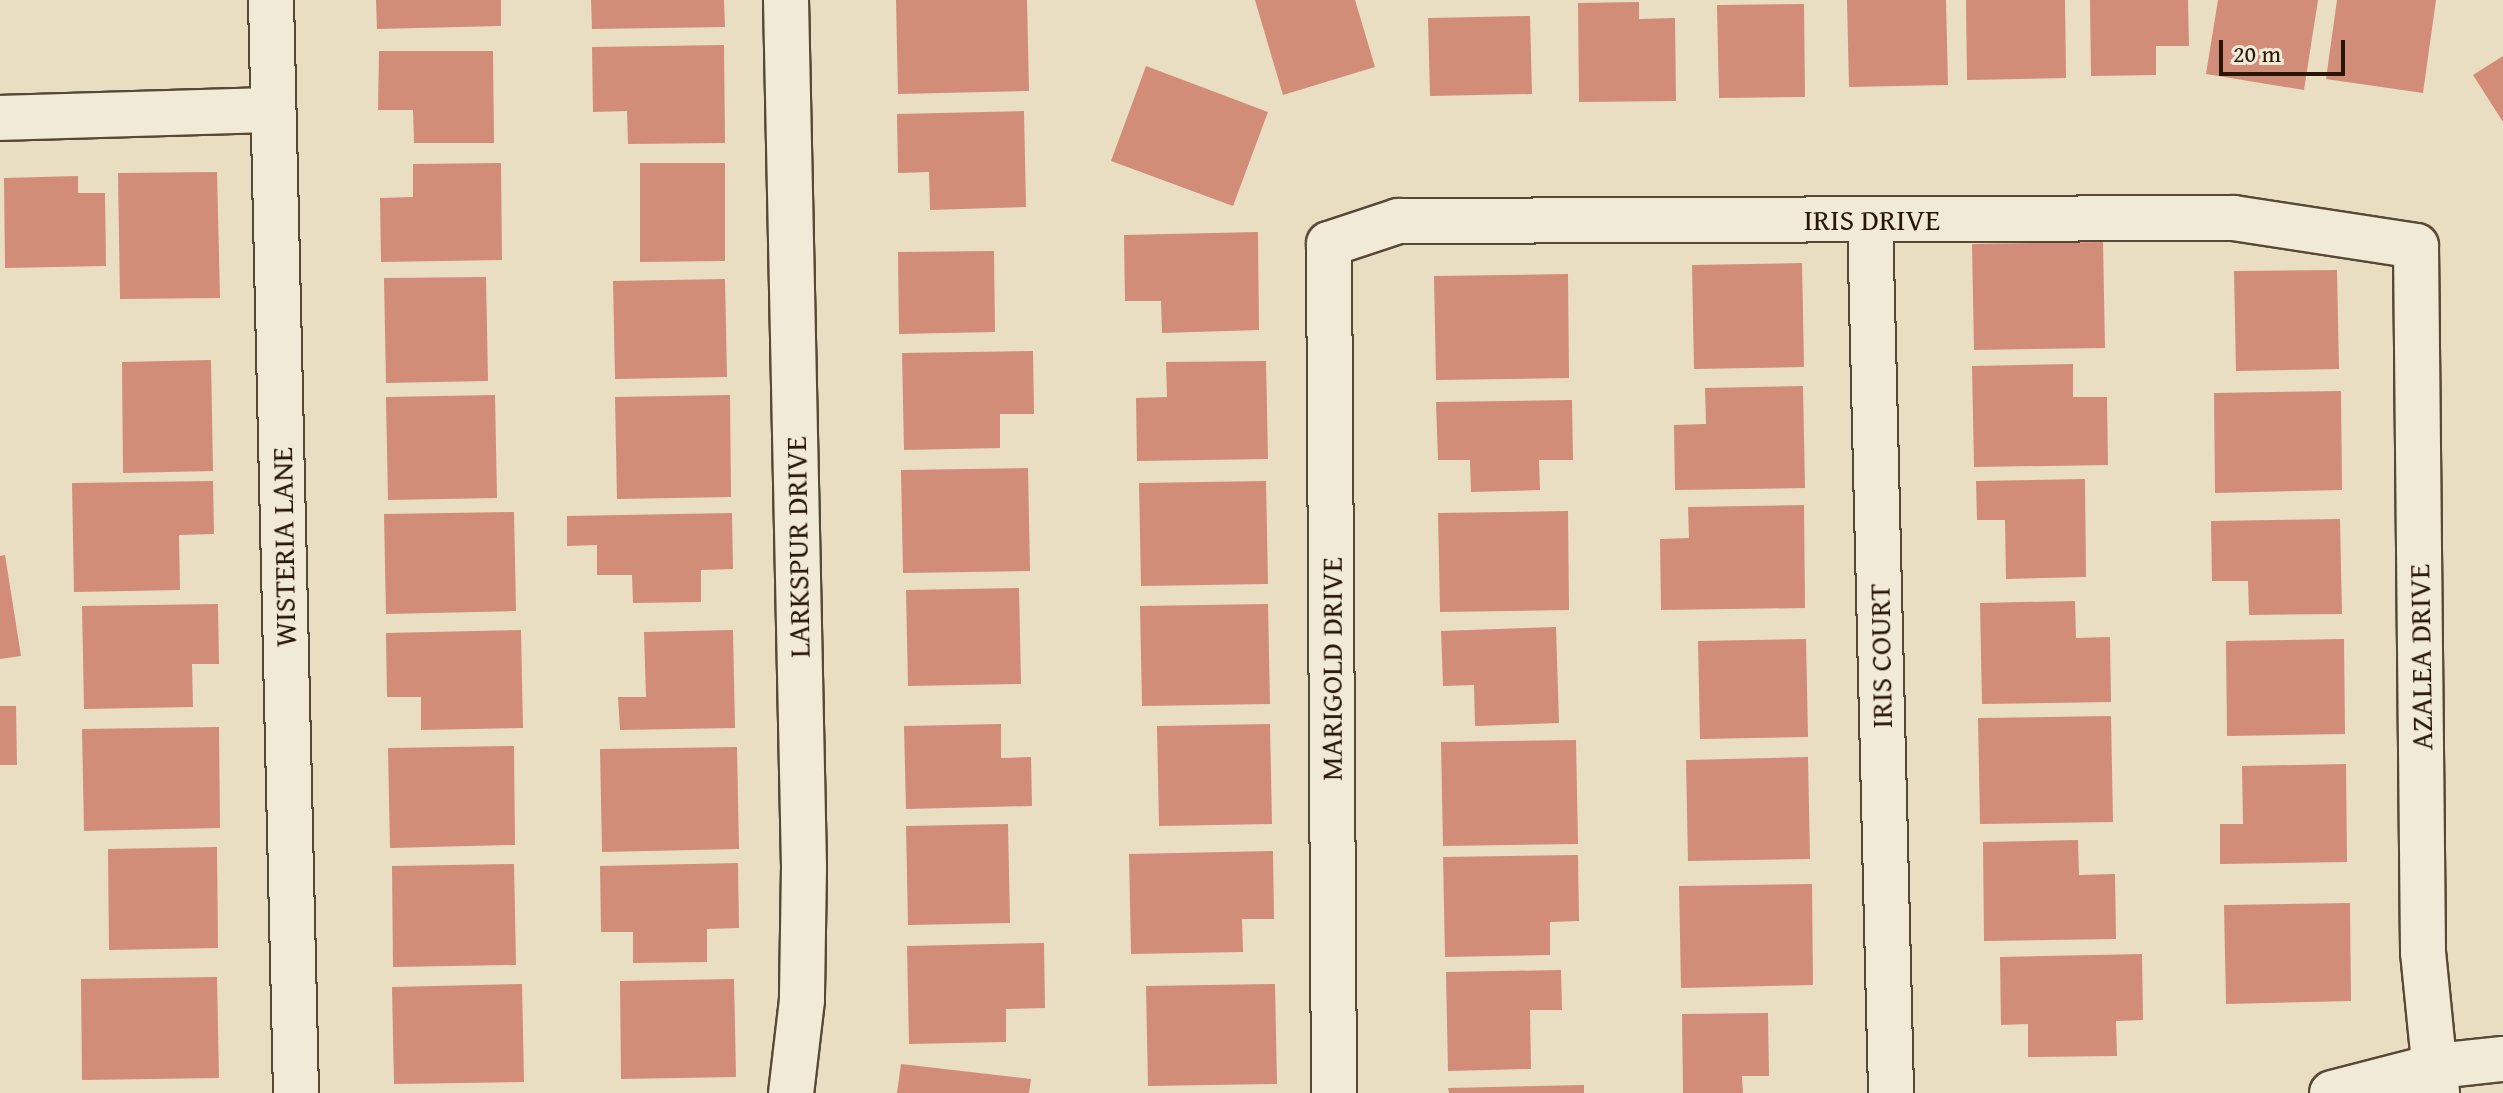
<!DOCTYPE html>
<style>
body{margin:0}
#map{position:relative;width:2503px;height:1093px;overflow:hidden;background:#eadec2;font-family:"Gentium Book Plus",serif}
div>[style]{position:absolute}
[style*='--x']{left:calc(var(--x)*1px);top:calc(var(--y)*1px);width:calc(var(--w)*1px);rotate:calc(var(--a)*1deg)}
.building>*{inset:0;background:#d18d77}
.roads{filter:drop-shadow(2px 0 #584935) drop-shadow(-2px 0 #584935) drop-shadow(0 2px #584935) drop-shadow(0 -2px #584935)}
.street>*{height:44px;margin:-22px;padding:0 22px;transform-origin:22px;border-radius:22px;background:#f1ead7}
.secondary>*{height:44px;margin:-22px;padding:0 22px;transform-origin:22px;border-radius:22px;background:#f1ead7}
span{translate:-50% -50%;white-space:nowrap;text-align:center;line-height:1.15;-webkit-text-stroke:8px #f1ead7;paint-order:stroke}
.street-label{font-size:30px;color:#281706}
.scale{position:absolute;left:2219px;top:40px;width:126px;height:36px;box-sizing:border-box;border:4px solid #281706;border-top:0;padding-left:10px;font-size:24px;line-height:28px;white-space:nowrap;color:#281706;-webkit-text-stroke:6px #f1ead7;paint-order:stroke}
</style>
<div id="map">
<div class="building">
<div style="clip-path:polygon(376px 0,501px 0,501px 26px,377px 29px)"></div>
<div style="clip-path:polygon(591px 0,724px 0,725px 27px,592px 29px)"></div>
<div style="clip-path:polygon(896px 0,1027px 0,1029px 91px,898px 94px)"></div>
<div style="clip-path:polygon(1255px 0,1355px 0,1375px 67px,1283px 95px)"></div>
<div style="clip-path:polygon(1847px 0,1946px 0,1948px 85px,1849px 87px)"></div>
<div style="clip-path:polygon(1966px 0,2065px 0,2066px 78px,1967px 80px)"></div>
<div style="clip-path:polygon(2090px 0,2188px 0,2189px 46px,2156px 46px,2156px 75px,2091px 76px)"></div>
<div style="clip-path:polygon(2218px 0,2318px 0,2304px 90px,2206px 74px)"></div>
<div style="clip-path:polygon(2337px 0,2436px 0,2423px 93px,2326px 79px)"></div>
<div style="clip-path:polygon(1639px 2px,1639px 19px,1675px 18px,1676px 101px,1579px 102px,1578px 3px)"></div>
<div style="clip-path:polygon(1804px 4px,1805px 97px,1719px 98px,1717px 5px)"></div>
<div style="clip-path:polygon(1530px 16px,1532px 94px,1430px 96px,1428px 18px)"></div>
<div style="clip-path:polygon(724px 45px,725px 143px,628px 144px,627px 111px,593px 112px,592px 47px)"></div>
<div style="clip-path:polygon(379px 51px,493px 51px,494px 143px,414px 143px,413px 110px,378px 110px)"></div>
<div style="clip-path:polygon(2503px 56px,2503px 122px,2473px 75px)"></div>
<div style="clip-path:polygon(1146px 66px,1268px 112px,1233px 206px,1111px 161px)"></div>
<div style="clip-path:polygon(1024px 111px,1026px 207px,930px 210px,929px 172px,898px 173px,897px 114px)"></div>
<div style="clip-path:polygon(501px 163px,502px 260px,381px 262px,380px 198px,413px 197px,413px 164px)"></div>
<div style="clip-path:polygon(640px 163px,725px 163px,725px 261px,640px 262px)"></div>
<div style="clip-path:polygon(217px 172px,220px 298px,120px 299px,118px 173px)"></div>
<div style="clip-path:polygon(78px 176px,78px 193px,105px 193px,106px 266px,5px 268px,4px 178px)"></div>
<div style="clip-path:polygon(1258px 232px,1259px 330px,1162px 333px,1161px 301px,1125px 301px,1124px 235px)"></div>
<div style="clip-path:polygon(2103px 242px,2105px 348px,1974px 350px,1972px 244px)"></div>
<div style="clip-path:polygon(994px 251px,995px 332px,899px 334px,898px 252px)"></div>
<div style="clip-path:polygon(1802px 263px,1804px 367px,1694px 369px,1692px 265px)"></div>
<div style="clip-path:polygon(2337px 270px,2339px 369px,2236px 371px,2234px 271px)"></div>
<div style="clip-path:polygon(1568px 274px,1569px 378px,1436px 380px,1434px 276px)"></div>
<div style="clip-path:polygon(486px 277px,488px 381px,386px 383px,384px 278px)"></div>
<div style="clip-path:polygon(725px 279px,727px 377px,615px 379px,613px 281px)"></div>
<div style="clip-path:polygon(1033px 351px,1034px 414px,1000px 414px,1000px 448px,904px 450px,902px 353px)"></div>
<div style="clip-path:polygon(211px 360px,213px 471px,123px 473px,122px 362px)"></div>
<div style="clip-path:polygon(1266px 361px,1268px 459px,1137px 461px,1136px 398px,1167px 397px,1166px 362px)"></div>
<div style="clip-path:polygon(2073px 364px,2073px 397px,2107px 397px,2108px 465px,1974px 467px,1972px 366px)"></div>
<div style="clip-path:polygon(1803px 386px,1805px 488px,1675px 490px,1674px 425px,1706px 424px,1705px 388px)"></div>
<div style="clip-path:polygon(2341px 391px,2342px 490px,2215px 493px,2214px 393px)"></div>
<div style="clip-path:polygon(495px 395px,497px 498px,388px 500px,386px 397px)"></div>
<div style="clip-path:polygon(730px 395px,731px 497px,617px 499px,615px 397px)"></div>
<div style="clip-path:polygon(1572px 400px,1573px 460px,1539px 460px,1540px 490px,1471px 492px,1470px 460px,1438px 460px,1436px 402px)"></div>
<div style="clip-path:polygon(1028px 468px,1030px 571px,903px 573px,901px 470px)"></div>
<div style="clip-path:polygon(2085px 479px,2086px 577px,2006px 579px,2005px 520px,1977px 520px,1976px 481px)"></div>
<div style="clip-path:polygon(213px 481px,214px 534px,179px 535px,180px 590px,74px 592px,72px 483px)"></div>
<div style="clip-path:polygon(1266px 481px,1268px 584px,1141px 586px,1139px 483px)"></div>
<div style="clip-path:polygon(1804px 505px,1805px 608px,1661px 610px,1660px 539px,1689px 538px,1688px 507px)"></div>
<div style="clip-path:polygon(1568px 511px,1569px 610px,1440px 612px,1438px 513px)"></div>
<div style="clip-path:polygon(514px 512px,516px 611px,386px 614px,384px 514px)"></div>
<div style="clip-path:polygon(732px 513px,733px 569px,701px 570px,701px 602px,633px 603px,632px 575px,597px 575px,597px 545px,567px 546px,567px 516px)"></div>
<div style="clip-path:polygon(2340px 519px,2342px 614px,2249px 615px,2248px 581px,2212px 581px,2211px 521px)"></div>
<div style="clip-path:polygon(5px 555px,21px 656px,0 659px,0 556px)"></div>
<div style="clip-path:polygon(1019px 588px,1021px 684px,908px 686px,906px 590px)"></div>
<div style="clip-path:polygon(2075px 601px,2076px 638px,2110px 637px,2111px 702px,1982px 704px,1980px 603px)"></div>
<div style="clip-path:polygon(218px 604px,219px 664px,192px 664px,193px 707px,84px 709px,82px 606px)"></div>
<div style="clip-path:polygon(1268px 604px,1270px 704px,1142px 706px,1140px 606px)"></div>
<div style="clip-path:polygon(1556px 627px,1559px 723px,1475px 726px,1474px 685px,1443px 686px,1441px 631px)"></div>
<div style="clip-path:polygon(521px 630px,523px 728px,421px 730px,421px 697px,387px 697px,386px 633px)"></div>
<div style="clip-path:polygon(733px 630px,735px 728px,620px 730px,618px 697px,646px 697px,644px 632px)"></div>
<div style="clip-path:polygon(1806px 639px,1808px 737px,1700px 739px,1698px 641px)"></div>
<div style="clip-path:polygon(2344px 639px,2345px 734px,2227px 736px,2226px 641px)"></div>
<div style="clip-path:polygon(0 706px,16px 706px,17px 765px,0 765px)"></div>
<div style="clip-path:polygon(2111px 716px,2113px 822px,1980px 824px,1978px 718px)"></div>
<div style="clip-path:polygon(1001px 724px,1001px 758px,1031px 757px,1032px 806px,906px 809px,904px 726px)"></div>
<div style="clip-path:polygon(1270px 724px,1272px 824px,1159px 826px,1157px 726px)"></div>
<div style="clip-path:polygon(219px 727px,220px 828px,84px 831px,82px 729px)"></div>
<div style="clip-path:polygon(1576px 740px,1578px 844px,1443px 846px,1441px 742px)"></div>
<div style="clip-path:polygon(514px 746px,515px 845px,390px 848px,388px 748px)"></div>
<div style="clip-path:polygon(737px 747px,739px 849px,602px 852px,600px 749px)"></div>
<div style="clip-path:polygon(1808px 757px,1810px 859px,1688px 861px,1686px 760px)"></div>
<div style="clip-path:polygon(2346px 764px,2347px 862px,2220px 864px,2220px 824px,2243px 824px,2242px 766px)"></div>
<div style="clip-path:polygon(1008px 824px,1010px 923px,908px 925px,906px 826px)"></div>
<div style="clip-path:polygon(2078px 840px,2079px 875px,2115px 874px,2116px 939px,1984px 941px,1983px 842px)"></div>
<div style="clip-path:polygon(217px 847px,218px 948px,109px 950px,108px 849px)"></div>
<div style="clip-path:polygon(1273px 851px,1274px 919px,1242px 919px,1243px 952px,1131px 954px,1129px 854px)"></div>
<div style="clip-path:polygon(1578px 855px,1579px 921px,1550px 922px,1550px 955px,1445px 957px,1443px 857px)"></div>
<div style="clip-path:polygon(738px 863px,739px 928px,707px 929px,707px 962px,633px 963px,633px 932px,601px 932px,600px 866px)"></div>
<div style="clip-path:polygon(514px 864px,516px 965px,393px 967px,392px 866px)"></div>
<div style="clip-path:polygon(1812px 884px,1813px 985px,1681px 988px,1679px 886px)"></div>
<div style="clip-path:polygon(2350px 903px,2351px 1001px,2226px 1004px,2224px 905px)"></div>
<div style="clip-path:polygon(1044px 943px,1045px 1008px,1006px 1009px,1006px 1042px,909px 1044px,907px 946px)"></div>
<div style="clip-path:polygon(2142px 954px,2143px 1020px,2116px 1021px,2117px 1056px,2028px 1057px,2028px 1024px,2001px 1025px,2000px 957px)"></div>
<div style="clip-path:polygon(1561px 970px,1562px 1010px,1530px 1010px,1531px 1069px,1448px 1071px,1446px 972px)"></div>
<div style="clip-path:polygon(217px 977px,219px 1078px,82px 1080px,81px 979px)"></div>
<div style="clip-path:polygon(734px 979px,736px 1077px,621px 1079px,620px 981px)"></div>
<div style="clip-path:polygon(522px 984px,524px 1082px,394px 1084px,392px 987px)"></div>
<div style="clip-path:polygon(1275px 984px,1277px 1084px,1148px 1086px,1146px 986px)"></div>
<div style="clip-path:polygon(1768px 1013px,1769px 1076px,1742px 1076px,1743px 1093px,1683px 1093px,1682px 1014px)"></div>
<div style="clip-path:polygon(901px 1064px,1031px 1079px,1029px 1093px,897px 1093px)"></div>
<div style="clip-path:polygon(1584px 1085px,1584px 1093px,1449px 1093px,1448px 1088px)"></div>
</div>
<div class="roads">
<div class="street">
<div style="--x:271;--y:0;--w:1093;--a:88.69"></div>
<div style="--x:786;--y:0;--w:867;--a:88.81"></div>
<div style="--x:804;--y:867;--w:133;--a:90.9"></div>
<div style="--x:802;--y:1000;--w:94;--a:96.7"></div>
<div style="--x:0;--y:118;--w:273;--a:-1.7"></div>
<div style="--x:1870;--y:219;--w:874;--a:88.62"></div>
<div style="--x:1334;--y:1093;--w:849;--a:-90.34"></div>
<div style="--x:1329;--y:244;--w:73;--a:-18.4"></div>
<div style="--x:1398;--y:221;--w:836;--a:-0.21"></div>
<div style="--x:2234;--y:218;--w:184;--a:8.7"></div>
<div style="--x:2416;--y:246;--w:706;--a:89.43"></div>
<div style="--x:2423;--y:952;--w:142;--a:84.3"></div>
</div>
<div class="secondary">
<div style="--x:2332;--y:1093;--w:108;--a:-14.4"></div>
<div style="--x:2437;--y:1066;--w:66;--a:-6.1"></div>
</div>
</div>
<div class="street-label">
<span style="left:1872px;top:219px">IRIS DRIVE</span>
<span style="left:283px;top:547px;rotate:-91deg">WISTERIA LANE</span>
<span style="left:797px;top:547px;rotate:-91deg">LARKSPUR DRIVE</span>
<span style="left:1880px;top:656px;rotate:-91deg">IRIS COURT</span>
<span style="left:2420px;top:657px;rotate:-91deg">AZALEA DRIVE</span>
<span style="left:1331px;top:669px;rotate:-90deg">MARIGOLD DRIVE</span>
</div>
<div class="scale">20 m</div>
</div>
